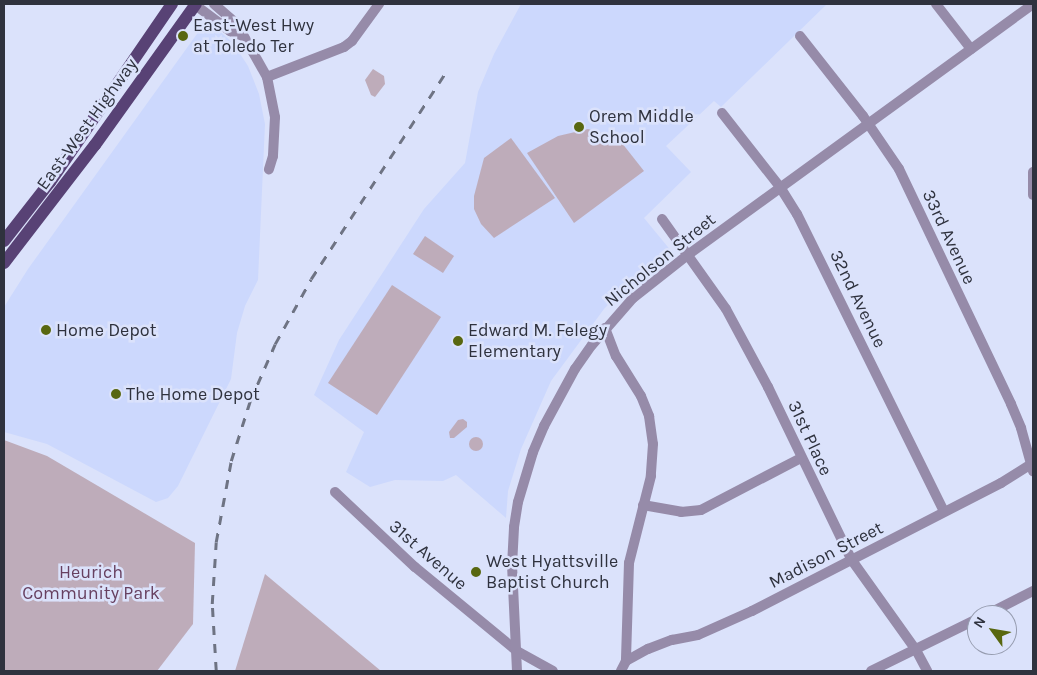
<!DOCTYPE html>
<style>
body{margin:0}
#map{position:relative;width:1037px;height:675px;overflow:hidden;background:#dbe2fb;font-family:Karla,sans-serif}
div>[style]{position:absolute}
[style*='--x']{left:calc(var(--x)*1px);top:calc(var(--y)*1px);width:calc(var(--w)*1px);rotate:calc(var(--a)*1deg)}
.built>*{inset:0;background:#ccd8fd}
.green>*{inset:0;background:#beacba}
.round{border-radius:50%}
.minor>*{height:10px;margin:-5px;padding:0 5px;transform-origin:5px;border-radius:5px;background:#968ba9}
.major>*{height:12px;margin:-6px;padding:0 6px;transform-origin:6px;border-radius:6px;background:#584275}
.rail>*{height:2.5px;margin-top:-1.25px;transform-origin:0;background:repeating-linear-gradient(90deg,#6e7383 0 9px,transparent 0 18px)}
.dots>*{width:14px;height:14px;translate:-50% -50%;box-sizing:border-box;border:2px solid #dbe2fb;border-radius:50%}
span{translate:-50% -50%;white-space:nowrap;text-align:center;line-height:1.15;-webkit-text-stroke:5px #dbe2fb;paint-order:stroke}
.poi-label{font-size:18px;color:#2f323e}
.left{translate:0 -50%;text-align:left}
.street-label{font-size:18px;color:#2f323e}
.park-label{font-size:18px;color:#674060}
.frame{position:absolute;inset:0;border:5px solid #2f323e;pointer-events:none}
.north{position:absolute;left:967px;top:605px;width:50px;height:50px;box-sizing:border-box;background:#dbe2fb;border:1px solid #969caf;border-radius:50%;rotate:302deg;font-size:14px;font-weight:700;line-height:20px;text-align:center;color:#2f323e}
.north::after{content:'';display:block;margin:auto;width:18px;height:22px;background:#586710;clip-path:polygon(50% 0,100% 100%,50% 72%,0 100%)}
</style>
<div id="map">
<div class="built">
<div style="clip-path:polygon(521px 4px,827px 4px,721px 107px,714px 101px,666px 146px,691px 172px,644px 218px,672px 252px,624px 288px,604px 309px,551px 381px,521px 449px,508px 491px,506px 518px,456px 475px,443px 481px,395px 480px,370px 487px,346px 472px,364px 432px,314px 395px,339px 340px,424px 209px,465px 163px,478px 92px,494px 54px)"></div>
<div style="clip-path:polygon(207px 20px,233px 43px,248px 66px,259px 94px,265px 124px,258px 280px,245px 306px,237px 333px,231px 379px,178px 486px,168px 498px,156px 502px,47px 444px,4px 432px,4px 307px,28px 269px)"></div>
</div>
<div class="green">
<div style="clip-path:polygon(373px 69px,384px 76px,385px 84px,375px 97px,371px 95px,365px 80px)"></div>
<div style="clip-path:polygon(588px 129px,618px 138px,644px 171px,574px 223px,527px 153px,558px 136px)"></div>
<div style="clip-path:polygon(511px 138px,555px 198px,494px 238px,481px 224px,474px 209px,474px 196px,484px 158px)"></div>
<div style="clip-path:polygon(425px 236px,454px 256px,443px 273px,413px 254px)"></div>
<div style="clip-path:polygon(392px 285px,441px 317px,377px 415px,328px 383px)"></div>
<div style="clip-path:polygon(463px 419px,467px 422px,467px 427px,454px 438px,450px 438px,449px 432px,458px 420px)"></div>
<div class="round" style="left:469px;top:437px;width:14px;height:14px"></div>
<div style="clip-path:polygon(4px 440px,47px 456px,195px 543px,193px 624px,157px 671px,4px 671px)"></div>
<div style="clip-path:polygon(265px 574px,381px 671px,235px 671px)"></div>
</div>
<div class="minor">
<div style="--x:194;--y:4;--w:45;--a:36.9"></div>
<div style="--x:230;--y:31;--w:14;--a:21"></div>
<div style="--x:214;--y:4;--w:30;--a:41"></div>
<div style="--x:237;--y:24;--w:61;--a:60.5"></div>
<div style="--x:267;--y:77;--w:41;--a:78.7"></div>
<div style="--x:275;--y:117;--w:39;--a:93"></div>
<div style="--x:273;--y:156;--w:14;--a:107"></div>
<div style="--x:936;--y:4;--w:57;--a:52.1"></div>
<div style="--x:800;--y:36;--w:102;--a:51.8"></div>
<div style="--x:863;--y:116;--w:64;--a:55.8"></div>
<div style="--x:899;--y:169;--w:260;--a:64.5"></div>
<div style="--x:1011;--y:404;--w:26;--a:67"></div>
<div style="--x:1021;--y:428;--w:45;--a:74.4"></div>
<div style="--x:267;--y:77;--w:83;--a:-21.3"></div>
<div style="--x:344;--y:47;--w:10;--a:-37"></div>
<div style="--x:352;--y:41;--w:46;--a:-53.9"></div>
<div style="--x:722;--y:113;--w:94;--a:51.9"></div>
<div style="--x:780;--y:187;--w:32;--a:58"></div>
<div style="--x:797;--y:214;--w:332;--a:63.7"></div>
<div style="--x:1033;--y:172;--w:23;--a:90"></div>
<div style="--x:662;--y:219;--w:110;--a:54.6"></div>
<div style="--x:726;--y:309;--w:89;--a:61.7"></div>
<div style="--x:768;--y:387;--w:191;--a:64.2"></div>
<div style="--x:851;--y:559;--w:112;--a:54.5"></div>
<div style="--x:916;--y:650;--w:24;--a:62"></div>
<div style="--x:605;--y:328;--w:30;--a:69"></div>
<div style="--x:616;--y:356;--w:47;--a:58"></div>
<div style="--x:641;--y:396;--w:22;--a:68"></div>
<div style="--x:649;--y:416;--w:28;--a:82"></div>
<div style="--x:653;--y:444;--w:32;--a:94"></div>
<div style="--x:651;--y:476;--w:90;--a:104.2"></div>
<div style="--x:629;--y:563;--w:98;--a:91.8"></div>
<div style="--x:626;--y:661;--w:11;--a:117"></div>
<div style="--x:335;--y:492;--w:110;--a:43.2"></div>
<div style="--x:415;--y:567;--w:132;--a:39.5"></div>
<div style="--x:517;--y:651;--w:41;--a:29.1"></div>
<div style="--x:643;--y:505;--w:39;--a:10"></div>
<div style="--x:681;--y:512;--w:20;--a:-6"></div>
<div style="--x:701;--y:510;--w:113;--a:-27.5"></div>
<div style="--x:986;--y:615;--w:53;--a:-27.1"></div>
<div style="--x:626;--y:661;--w:25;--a:-29"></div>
<div style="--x:648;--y:649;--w:26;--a:-21"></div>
<div style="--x:672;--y:640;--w:26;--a:-11"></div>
<div style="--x:698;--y:635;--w:59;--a:-24"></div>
<div style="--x:752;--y:611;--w:280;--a:-27.2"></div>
<div style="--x:1001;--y:483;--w:38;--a:-32"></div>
<div style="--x:517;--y:671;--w:105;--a:-92.7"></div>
<div style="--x:512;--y:566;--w:39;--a:-87"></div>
<div style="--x:514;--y:527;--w:25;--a:-81"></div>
<div style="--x:518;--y:502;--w:52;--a:-73.3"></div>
<div style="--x:533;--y:452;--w:28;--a:-67"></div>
<div style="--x:544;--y:426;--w:65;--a:-61.5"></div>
<div style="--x:575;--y:369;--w:29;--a:-55"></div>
<div style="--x:592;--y:345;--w:62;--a:-48.9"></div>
<div style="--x:633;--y:298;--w:71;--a:-38.2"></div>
<div style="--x:689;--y:254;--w:425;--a:-36"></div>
<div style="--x:871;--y:671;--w:118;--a:-26.1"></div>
</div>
<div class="major">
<div style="--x:4;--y:241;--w:75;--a:-52.1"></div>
<div style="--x:50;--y:182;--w:216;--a:-55.6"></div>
<div style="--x:4;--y:263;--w:149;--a:-52.4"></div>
<div style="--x:95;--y:145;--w:173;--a:-54.4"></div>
</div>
<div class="rail">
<div style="--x:216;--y:671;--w:67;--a:-93.4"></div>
<div style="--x:212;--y:604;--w:62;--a:-86.3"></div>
<div style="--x:216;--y:542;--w:82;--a:-79.5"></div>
<div style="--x:231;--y:461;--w:63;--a:-72.4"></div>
<div style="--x:250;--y:401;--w:62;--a:-66.3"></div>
<div style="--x:275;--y:344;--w:74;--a:-61"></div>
<div style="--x:311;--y:279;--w:249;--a:-56.9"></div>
</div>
<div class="dots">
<div style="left:183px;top:36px;background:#586710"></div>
<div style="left:579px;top:127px;background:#586710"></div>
<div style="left:46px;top:330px;background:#586710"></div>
<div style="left:458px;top:341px;background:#586710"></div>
<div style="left:116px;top:394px;background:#586710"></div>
<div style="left:476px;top:572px;background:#586710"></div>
</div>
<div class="poi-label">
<span class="left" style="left:193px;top:36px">East-West Hwy<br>at Toledo Ter</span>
<span class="left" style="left:589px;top:127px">Orem Middle<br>School</span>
<span class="left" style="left:56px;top:330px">Home Depot</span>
<span class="left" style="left:468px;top:341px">Edward M. Felegy<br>Elementary</span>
<span class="left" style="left:126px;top:394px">The Home Depot</span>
<span class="left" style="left:486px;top:572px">West Hyattsville<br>Baptist Church</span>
</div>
<div class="street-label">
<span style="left:87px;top:124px;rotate:-54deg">East-West Highway</span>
<span style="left:949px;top:237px;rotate:65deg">33rd Avenue</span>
<span style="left:660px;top:260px;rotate:-39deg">Nicholson Street</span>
<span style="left:858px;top:299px;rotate:64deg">32nd Avenue</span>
<span style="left:810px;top:438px;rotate:65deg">31st Place</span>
<span style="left:428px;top:555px;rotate:41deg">31st Avenue</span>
<span style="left:826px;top:555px;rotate:-27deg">Madison Street</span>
</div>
<div class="park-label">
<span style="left:91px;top:583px">Heurich<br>Community Park</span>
</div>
<div class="frame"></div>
<div class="north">N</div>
</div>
